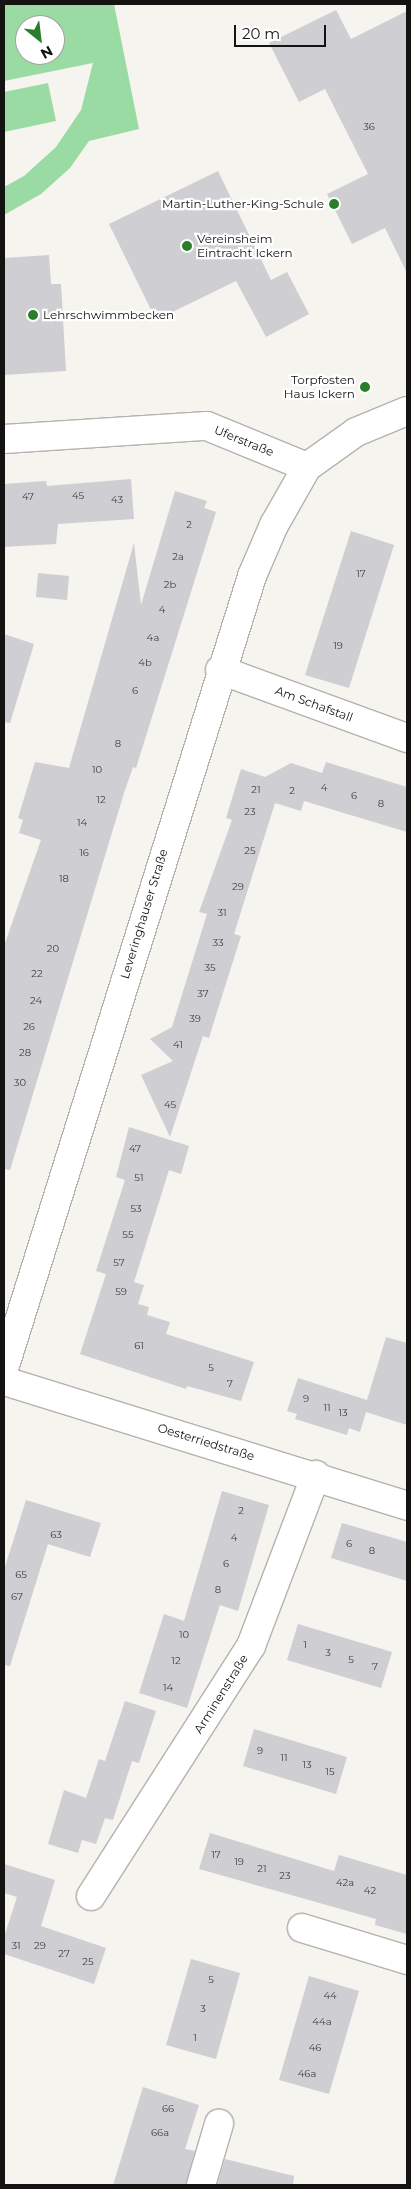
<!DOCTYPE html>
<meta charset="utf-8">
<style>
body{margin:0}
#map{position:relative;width:411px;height:2189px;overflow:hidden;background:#f6f4ef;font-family:Montserrat,sans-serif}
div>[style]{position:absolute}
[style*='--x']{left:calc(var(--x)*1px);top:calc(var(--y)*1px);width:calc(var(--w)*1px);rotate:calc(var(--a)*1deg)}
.green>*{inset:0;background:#9adba4}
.building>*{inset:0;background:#ceced3}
.roads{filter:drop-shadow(1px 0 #b5b2ae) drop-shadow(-1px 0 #b5b2ae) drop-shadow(0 1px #b5b2ae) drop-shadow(0 -1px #b5b2ae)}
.minor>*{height:28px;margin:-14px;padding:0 14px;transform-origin:14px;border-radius:14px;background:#fff}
.major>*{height:28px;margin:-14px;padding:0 14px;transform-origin:14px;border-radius:14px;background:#fff}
.dots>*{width:14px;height:14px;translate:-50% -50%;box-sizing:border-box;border:2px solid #fff;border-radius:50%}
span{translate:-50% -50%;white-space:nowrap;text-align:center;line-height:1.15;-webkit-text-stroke:4.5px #fff;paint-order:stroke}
.number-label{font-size:10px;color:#424242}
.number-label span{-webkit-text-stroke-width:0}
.poi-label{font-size:12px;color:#141312}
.right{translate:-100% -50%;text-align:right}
.left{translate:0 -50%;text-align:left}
.street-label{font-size:12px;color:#141312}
.frame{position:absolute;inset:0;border:5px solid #141312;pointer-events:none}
.north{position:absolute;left:15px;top:15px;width:50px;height:50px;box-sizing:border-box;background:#fff;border:1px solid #a1a1a0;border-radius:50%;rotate:151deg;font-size:14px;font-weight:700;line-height:20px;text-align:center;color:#141312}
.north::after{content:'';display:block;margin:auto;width:18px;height:22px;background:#2a7e2b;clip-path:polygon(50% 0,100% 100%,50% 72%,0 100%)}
.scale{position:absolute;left:234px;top:25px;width:92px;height:22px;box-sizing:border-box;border:2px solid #141312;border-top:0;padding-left:6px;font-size:15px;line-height:18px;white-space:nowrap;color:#141312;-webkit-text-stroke:4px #fff;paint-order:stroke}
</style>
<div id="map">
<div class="green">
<div style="clip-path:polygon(evenodd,4px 4px,114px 4px,139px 129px,89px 141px,70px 168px,41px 194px,4px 215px,4px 187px,24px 176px,56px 147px,81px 110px,93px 63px,4px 81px,4px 4px,25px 25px,55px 25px,55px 55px,25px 55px,25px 25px)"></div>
<div style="clip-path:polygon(48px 83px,56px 121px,4px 132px,4px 92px)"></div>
</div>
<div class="building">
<div style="clip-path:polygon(336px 10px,351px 39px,407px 11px,407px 273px,385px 228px,352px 244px,327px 194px,368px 174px,325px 89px,299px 102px,269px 43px)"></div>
<div style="clip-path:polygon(218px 171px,271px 280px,287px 272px,309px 314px,266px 337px,236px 281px,156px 320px,109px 224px)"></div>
<div style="clip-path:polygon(49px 255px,51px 284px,61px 284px,66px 371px,4px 375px,4px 258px)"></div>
<div style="clip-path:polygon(131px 479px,134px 519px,58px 524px,56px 544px,4px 547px,4px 484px,46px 481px,47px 486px)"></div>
<div style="clip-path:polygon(175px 491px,207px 501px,204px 508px,216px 512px,136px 768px,133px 767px,124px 793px,10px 1170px,4px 1169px,4px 946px,41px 840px,19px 833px,23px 820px,18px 818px,35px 762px,69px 768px,134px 543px,141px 605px)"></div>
<div style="clip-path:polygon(351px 531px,394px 545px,349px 688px,305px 675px)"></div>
<div style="clip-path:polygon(38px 573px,69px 576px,67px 600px,36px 597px)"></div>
<div style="clip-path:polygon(4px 634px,34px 644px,10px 723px,4px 722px)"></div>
<div style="clip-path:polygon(326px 762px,407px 787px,407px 832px,304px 801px,301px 811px,275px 803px,234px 934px,241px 936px,217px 1012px,209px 1038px,203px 1036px,170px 1137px,141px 1075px,173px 1061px,150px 1039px,172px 1027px,207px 914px,199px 912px,232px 820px,226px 818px,241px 769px,265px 777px,291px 763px,322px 773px)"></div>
<div style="clip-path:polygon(129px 1127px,189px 1146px,181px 1174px,169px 1170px,134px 1282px,144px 1285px,138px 1304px,149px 1307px,147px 1315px,170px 1322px,166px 1334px,254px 1362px,241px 1401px,187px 1386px,186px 1389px,80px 1354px,106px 1274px,96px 1271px,125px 1180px,116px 1177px)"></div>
<div style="clip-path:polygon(386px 1337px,407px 1343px,407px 1425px,366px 1412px,360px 1432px,349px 1428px,347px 1435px,295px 1419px,297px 1414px,287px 1411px,298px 1378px,367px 1400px)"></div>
<div style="clip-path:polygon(222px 1491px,269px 1505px,238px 1611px,220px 1605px,187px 1708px,139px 1693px,164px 1614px,184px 1621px)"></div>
<div style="clip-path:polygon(26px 1500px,101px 1523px,90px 1557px,48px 1544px,10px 1666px,4px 1665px,4px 1570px)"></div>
<div style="clip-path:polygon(342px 1523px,407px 1542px,407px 1581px,331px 1558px)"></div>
<div style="clip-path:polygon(298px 1624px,392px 1652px,381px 1688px,287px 1660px)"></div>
<div style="clip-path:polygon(125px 1701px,156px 1711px,139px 1763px,132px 1761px,113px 1820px,105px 1818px,96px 1844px,82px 1840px,78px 1853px,48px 1844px,64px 1790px,86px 1798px,99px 1759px,105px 1761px)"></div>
<div style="clip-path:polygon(254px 1729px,347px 1757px,336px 1794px,243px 1766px)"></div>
<div style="clip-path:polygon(210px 1833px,334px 1871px,339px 1855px,407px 1875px,407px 1934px,375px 1925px,376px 1919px,199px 1869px)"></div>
<div style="clip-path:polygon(4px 1864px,55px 1880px,41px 1926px,106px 1948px,94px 1984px,4px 1954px,4px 1937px,17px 1897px,4px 1893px)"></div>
<div style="clip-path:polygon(191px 1959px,240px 1973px,216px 2059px,166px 2045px)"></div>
<div style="clip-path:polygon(309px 1976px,359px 1991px,329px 2094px,279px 2080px)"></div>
<div style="clip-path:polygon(143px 2087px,199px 2105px,185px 2149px,195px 2151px,186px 2185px,113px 2185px)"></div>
<div style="clip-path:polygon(225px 2159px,294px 2176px,293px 2185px,217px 2185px)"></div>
</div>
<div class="roads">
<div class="minor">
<div style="--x:4;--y:439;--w:203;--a:-3.7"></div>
<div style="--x:207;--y:426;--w:108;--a:22.3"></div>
<div style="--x:220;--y:670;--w:199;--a:20"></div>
<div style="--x:4;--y:1381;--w:422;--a:17.2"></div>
<div style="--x:91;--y:1896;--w:297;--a:-57.4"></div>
<div style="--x:251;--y:1646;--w:183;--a:-69.2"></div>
<div style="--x:302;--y:1928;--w:110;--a:16.9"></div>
<div style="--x:201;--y:2185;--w:64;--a:-73.6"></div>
</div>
<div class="major">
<div style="--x:4;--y:1369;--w:831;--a:-72.63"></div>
<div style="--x:252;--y:576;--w:56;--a:-66.7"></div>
<div style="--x:274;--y:525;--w:67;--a:-60.4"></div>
<div style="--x:307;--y:467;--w:60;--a:-35.5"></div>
<div style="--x:356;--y:432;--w:55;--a:-22.4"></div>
</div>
</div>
<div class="dots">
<div style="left:334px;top:204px;background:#2a7e2b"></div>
<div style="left:187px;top:246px;background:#2a7e2b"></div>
<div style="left:33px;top:315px;background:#2a7e2b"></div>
<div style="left:365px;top:387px;background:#2a7e2b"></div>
</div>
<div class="number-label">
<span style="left:369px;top:127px">36</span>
<span style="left:78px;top:496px">45</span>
<span style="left:28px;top:497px">47</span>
<span style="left:117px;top:500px">43</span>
<span style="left:189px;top:525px">2</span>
<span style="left:178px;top:557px">2a</span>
<span style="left:361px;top:574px">17</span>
<span style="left:170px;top:585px">2b</span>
<span style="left:162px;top:610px">4</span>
<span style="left:153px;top:638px">4a</span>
<span style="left:338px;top:646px">19</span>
<span style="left:145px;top:663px">4b</span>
<span style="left:135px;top:691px">6</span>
<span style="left:118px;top:744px">8</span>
<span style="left:97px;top:770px">10</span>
<span style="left:324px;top:788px">4</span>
<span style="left:256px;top:790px">21</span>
<span style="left:292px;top:791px">2</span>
<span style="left:354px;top:796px">6</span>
<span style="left:101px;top:800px">12</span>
<span style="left:381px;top:804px">8</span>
<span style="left:250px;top:812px">23</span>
<span style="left:82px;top:823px">14</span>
<span style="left:250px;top:851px">25</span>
<span style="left:84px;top:853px">16</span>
<span style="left:64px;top:879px">18</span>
<span style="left:238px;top:887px">29</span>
<span style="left:222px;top:913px">31</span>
<span style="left:218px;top:943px">33</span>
<span style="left:53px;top:949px">20</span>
<span style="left:210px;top:968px">35</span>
<span style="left:37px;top:974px">22</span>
<span style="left:203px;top:994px">37</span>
<span style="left:36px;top:1001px">24</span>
<span style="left:195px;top:1019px">39</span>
<span style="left:29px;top:1027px">26</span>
<span style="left:178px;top:1045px">41</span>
<span style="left:25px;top:1053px">28</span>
<span style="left:20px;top:1083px">30</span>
<span style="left:170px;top:1105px">45</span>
<span style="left:135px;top:1149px">47</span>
<span style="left:139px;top:1178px">51</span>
<span style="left:136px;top:1209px">53</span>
<span style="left:128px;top:1235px">55</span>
<span style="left:119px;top:1263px">57</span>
<span style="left:121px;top:1292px">59</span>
<span style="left:139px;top:1346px">61</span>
<span style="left:211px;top:1368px">5</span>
<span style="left:230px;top:1384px">7</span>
<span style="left:306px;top:1399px">9</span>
<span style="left:327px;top:1408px">11</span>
<span style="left:343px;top:1413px">13</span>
<span style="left:241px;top:1511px">2</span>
<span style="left:56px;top:1535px">63</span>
<span style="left:234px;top:1538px">4</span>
<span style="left:349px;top:1544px">6</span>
<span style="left:372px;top:1551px">8</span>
<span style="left:226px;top:1564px">6</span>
<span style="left:21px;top:1575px">65</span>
<span style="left:218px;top:1590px">8</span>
<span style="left:17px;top:1597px">67</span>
<span style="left:184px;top:1635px">10</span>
<span style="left:305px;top:1645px">1</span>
<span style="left:328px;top:1653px">3</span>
<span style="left:351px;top:1660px">5</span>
<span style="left:176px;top:1661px">12</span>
<span style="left:375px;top:1667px">7</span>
<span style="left:168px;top:1688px">14</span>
<span style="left:260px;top:1751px">9</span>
<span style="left:284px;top:1758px">11</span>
<span style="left:307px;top:1765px">13</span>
<span style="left:330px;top:1772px">15</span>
<span style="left:216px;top:1855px">17</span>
<span style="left:239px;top:1862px">19</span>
<span style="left:262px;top:1869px">21</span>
<span style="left:285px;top:1876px">23</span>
<span style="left:345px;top:1883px">42a</span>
<span style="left:370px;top:1891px">42</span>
<span style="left:16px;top:1946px">31</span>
<span style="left:40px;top:1946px">29</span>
<span style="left:64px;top:1954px">27</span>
<span style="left:88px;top:1962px">25</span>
<span style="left:211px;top:1980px">5</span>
<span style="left:330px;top:1996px">44</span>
<span style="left:203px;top:2009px">3</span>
<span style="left:322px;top:2022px">44a</span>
<span style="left:195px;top:2038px">1</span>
<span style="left:315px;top:2048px">46</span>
<span style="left:307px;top:2074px">46a</span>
<span style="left:168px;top:2109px">66</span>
<span style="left:160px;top:2133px">66a</span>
</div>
<div class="poi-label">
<span class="right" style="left:324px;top:204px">Martin-Luther-King-Schule</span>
<span class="left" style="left:197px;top:246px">Vereinsheim<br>Eintracht Ickern</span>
<span class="left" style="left:43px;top:315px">Lehrschwimmbecken</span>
<span class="right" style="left:355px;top:387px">Torpfosten<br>Haus Ickern</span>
</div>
<div class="street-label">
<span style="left:244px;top:441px;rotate:22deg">Uferstraße</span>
<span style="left:314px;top:704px;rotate:20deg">Am Schafstall</span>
<span style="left:144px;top:914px;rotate:-73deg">Leveringhauser Straße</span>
<span style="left:206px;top:1442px;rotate:17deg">Oesterriedstraße</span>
<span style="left:221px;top:1694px;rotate:-58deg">Arminenstraße</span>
</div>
<div class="frame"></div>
<div class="north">N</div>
<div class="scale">20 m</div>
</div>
